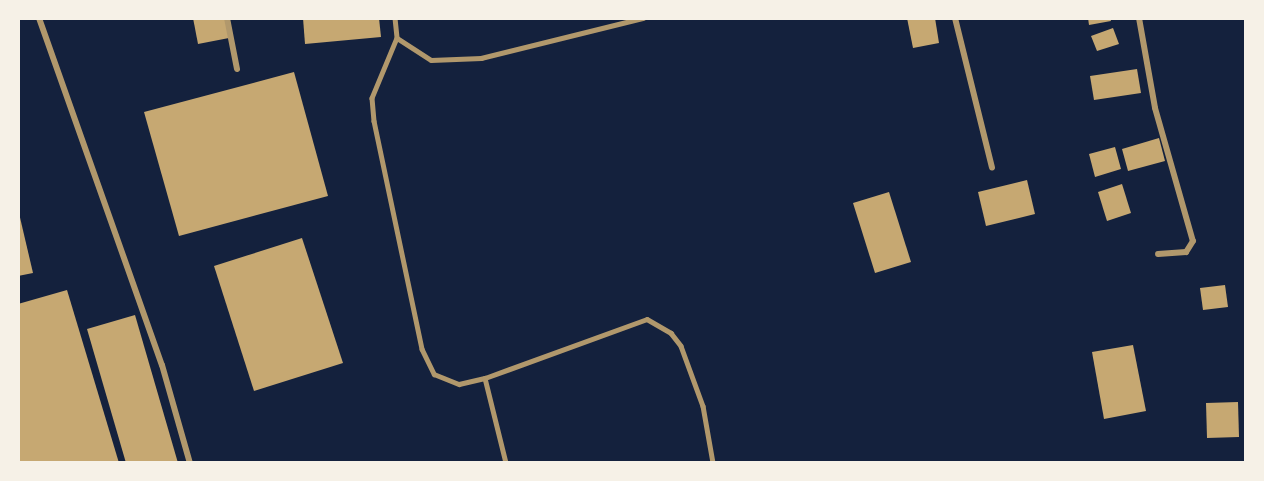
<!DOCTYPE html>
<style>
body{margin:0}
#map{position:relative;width:1264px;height:481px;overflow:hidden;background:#14213d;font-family:"DM Sans",sans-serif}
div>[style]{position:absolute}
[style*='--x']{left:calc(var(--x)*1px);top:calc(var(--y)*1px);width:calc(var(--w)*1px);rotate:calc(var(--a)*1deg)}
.building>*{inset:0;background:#c6a872}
.service>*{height:4.5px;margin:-2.25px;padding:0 2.25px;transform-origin:2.25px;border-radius:2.25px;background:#b1986c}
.minor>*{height:6px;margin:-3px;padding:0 3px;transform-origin:3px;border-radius:3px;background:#b1986c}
span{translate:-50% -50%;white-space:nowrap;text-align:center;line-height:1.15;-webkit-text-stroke:6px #f6f1e7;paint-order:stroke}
.frame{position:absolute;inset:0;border:20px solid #f6f1e7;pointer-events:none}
</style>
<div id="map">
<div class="building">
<div style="clip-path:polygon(193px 18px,225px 18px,229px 38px,198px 44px)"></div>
<div style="clip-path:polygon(303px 18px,379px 18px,381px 37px,305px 44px)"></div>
<div style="clip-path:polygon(907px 18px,935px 18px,939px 43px,913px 48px)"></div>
<div style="clip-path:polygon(1088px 18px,1110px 18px,1111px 21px,1089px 25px)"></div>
<div style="clip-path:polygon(1113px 28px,1119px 44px,1097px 51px,1091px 36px)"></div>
<div style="clip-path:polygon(1137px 69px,1141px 93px,1094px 100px,1090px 76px)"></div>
<div style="clip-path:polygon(294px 72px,328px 196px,179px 236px,144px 112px)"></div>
<div style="clip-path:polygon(1159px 138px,1165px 161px,1128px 171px,1122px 149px)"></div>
<div style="clip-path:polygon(1115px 147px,1121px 169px,1095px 177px,1089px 154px)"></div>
<div style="clip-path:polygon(1027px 180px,1035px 214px,986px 226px,978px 192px)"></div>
<div style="clip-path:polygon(1122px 184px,1131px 213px,1107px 221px,1098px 192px)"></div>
<div style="clip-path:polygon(889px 192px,911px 262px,875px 273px,853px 203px)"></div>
<div style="clip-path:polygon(18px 209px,33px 273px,18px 276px)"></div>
<div style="clip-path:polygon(302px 238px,343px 363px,254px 391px,214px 266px)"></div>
<div style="clip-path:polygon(1225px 285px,1228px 307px,1203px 310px,1200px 288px)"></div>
<div style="clip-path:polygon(67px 290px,119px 463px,18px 463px,18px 304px)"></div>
<div style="clip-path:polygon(135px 315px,178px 463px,126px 463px,87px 329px)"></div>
<div style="clip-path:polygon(1133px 345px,1146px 411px,1104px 419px,1092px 352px)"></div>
<div style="clip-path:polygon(1238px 402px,1239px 437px,1207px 438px,1206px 403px)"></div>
</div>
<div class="service">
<div style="--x:395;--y:18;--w:20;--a:84"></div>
<div style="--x:397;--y:38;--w:65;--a:112.6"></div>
<div style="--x:372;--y:98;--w:23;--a:85"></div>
<div style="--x:374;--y:121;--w:233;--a:78.1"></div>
<div style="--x:422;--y:349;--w:28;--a:64"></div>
<div style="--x:434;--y:374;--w:27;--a:22"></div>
<div style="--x:459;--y:384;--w:27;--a:-13"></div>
<div style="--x:485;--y:378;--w:172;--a:-20"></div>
<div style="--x:647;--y:319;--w:28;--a:30"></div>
<div style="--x:671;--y:333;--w:16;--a:52"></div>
<div style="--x:681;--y:346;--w:64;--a:69.9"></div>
<div style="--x:703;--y:406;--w:58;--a:80"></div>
<div style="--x:397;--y:38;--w:40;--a:32.9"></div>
<div style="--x:431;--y:60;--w:50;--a:-2.3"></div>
<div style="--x:481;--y:58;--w:167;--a:-13.9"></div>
<div style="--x:485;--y:378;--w:88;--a:76.1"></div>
</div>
<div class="minor">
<div style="--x:39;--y:18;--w:368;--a:70.5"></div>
<div style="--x:162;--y:365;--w:102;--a:74.1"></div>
<div style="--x:227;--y:18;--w:52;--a:78.9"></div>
<div style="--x:955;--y:18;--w:154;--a:76.1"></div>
<div style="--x:1139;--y:18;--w:91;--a:79.9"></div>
<div style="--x:1155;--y:108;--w:138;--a:74.1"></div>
<div style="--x:1193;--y:241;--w:13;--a:122"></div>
<div style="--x:1186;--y:252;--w:28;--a:176"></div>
</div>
<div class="frame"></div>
</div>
